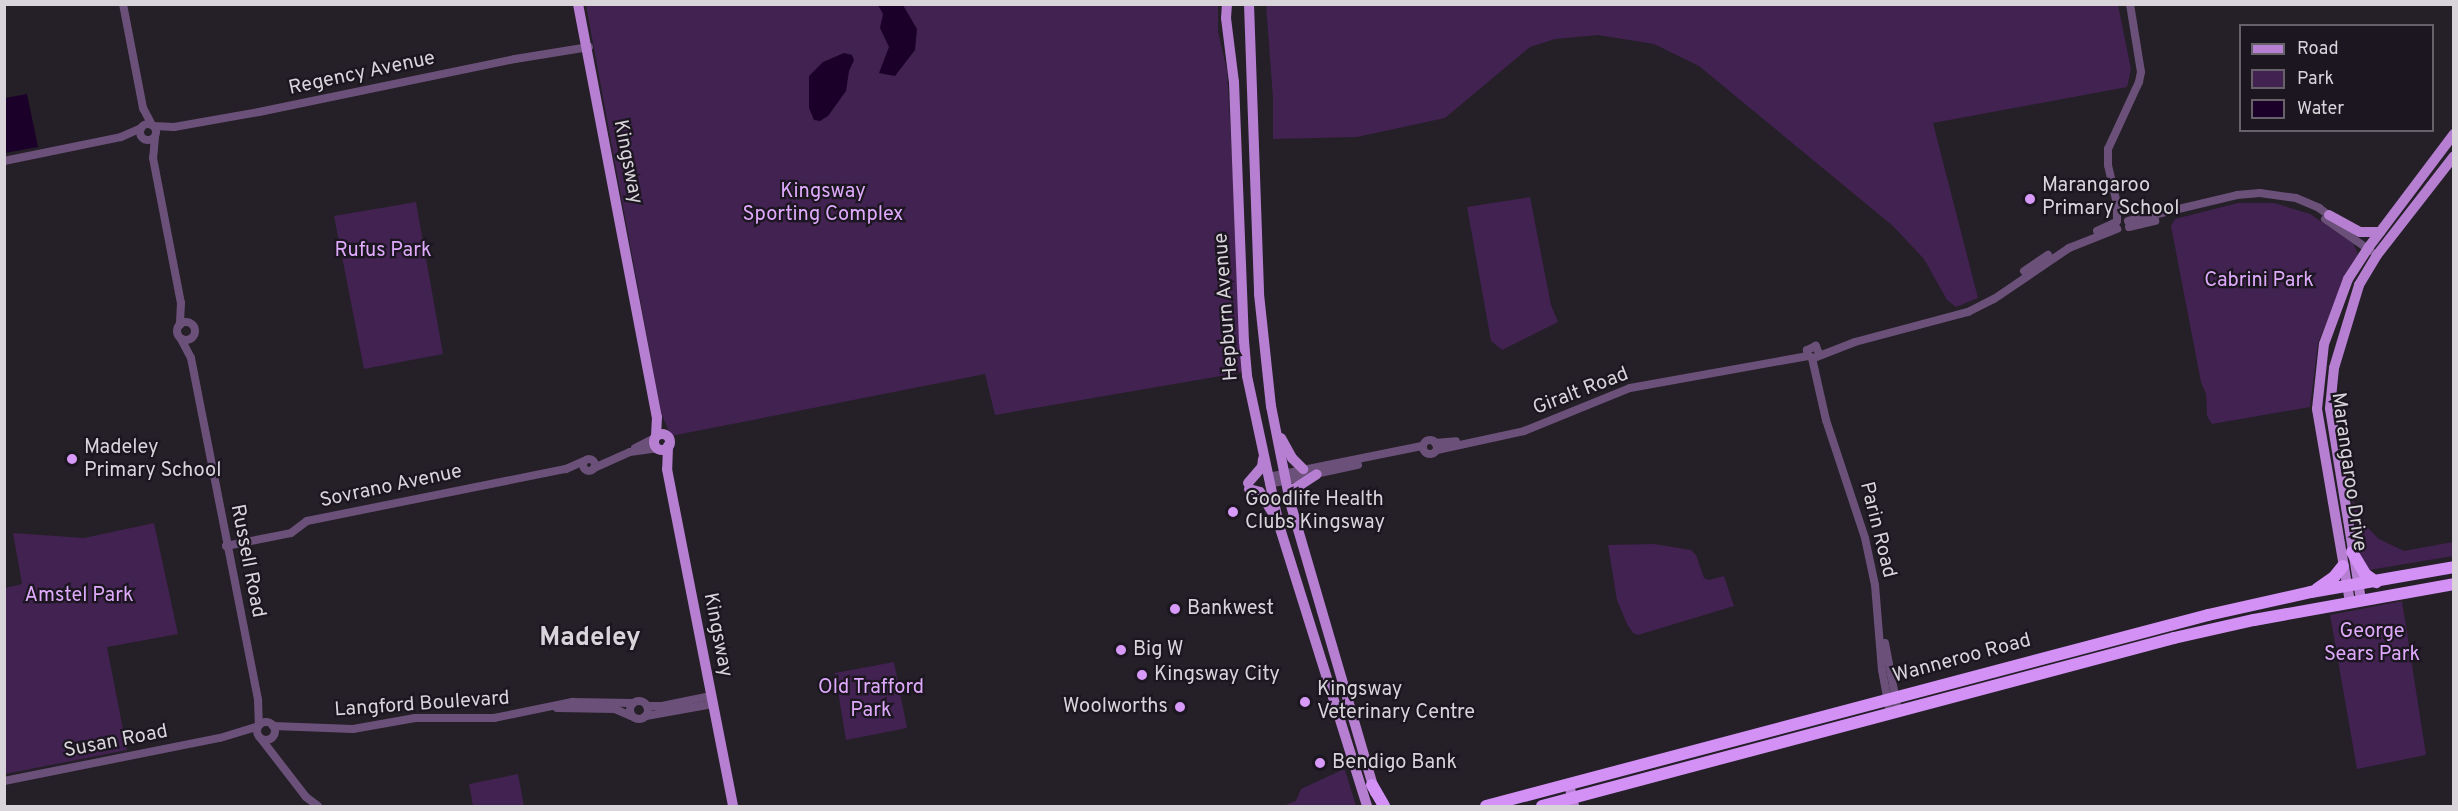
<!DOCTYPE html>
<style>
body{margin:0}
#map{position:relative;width:2458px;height:811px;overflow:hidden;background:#251f28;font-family:Overpass,sans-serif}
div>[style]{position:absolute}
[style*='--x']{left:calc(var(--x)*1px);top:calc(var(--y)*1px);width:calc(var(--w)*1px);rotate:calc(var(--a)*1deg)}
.green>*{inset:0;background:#412250}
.water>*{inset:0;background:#1b0029}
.minor>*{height:8px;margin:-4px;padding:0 4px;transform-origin:4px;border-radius:4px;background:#6b5179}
.minor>.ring{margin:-4px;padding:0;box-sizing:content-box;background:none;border:8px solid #6b5179;border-radius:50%}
.major>*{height:10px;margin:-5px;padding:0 5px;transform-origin:5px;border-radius:5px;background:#b67fd2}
.major>.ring{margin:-5px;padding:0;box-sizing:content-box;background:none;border:10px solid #b67fd2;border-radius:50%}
.highway>*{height:12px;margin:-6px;padding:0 6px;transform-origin:6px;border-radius:6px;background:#d391f6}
.dots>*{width:16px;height:16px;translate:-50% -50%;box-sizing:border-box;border:3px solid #1b161f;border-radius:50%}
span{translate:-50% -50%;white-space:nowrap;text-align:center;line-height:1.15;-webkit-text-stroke:4.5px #1b161f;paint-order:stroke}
.street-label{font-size:20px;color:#d8d4da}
.poi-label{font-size:20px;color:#d8d4da}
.left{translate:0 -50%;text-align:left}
.right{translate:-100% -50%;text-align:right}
.park-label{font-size:20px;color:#dfaafc}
.district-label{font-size:26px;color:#d8d4da;font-weight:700}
.frame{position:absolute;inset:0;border:6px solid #d8d4da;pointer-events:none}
.legend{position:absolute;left:2239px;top:24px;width:195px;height:108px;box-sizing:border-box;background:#1b161f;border:2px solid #67626a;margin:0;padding:8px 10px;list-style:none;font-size:18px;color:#d8d4da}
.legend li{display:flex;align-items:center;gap:12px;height:30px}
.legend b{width:30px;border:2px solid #67626a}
</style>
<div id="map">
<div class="green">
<div style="clip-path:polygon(586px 5px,1218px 5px,1218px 32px,1227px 70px,1244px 372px,995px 415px,985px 374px,671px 436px,661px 413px)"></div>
<div style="clip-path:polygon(1266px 5px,2118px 5px,2131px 69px,2127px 87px,1933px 123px,1978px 298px,1956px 307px,1947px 300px,1924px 259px,1893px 226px,1699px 66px,1654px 44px,1598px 35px,1555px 39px,1530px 47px,1445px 118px,1357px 137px,1273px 139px,1273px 98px)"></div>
<div style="clip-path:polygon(1530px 197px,1551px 305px,1558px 322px,1502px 350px,1491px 341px,1467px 207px)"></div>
<div style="clip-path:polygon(416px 202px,443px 354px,364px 369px,334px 216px)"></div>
<div style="clip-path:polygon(2238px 203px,2274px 203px,2310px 214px,2353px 243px,2358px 254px,2345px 277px,2318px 343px,2310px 407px,2212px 424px,2207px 416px,2206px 394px,2201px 382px,2171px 226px,2175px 219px)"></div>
<div style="clip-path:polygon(2352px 498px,2365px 525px,2379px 539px,2404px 551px,2453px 542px,2453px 556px,2369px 570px,2361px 559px)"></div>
<div style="clip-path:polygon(154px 523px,178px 634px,107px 647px,127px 750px,5px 774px,5px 588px,22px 584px,13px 533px,84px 538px)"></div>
<div style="clip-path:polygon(1654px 544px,1691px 550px,1696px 555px,1704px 578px,1709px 580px,1724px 576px,1734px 606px,1638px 635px,1633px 633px,1627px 624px,1617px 600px,1608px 545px)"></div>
<div style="clip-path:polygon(2402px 601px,2426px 755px,2357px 769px,2330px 615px)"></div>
<div style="clip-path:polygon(894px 662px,907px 728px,846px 740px,835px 673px)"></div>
<div style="clip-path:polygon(1342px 770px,1345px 770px,1356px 806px,1283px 806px,1296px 801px,1301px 789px)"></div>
<div style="clip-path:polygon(518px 774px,524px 806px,473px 806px,469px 784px)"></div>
</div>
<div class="water">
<div style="clip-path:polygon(878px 5px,903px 5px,917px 29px,915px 50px,895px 76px,879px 73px,889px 47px,880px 28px,883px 14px)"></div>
<div style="clip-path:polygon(844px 53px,852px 55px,854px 60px,849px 71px,846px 91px,828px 116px,820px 121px,814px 120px,809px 108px,809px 76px,823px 62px)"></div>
<div style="clip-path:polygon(27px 94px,38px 147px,5px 153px,5px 98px)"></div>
</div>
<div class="minor">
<div style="--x:123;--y:4;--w:106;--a:79.1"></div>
<div style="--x:143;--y:108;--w:19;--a:62"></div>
<div class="ring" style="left:140px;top:124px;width:8px;height:8px"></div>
<div style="--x:153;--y:126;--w:21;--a:3"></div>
<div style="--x:174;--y:127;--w:86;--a:-10"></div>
<div style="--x:259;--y:112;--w:261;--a:-11.7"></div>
<div style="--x:515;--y:59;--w:75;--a:-9.2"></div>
<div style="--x:155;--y:137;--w:21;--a:95"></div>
<div style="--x:153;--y:158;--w:148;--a:79.1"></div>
<div style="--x:181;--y:303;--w:22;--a:93"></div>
<div style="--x:4;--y:161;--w:119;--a:-11.6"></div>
<div style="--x:121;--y:137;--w:22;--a:-24"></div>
<div style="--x:2325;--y:219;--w:56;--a:34.8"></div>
<div style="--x:2117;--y:221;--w:17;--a:-90"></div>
<div style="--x:2117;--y:204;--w:40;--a:-103"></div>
<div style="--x:2108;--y:165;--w:16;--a:-90"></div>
<div style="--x:2108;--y:149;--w:74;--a:-65.2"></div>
<div style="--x:2139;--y:82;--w:10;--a:-79"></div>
<div style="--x:2141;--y:72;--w:69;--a:-99.2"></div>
<div style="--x:2128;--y:221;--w:112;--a:-13.4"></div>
<div style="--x:2237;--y:195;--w:23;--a:-5"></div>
<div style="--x:2260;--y:193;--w:36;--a:8"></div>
<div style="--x:2296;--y:198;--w:25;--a:23"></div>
<div style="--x:2319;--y:208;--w:19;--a:36"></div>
<div style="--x:2129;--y:227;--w:27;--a:-13"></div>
<div style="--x:2097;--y:231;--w:21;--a:-25"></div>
<div style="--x:2024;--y:271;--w:29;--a:-34"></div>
<div class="ring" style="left:177px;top:322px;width:10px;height:10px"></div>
<div style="--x:181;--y:339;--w:21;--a:62"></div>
<div style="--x:191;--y:358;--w:349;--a:78.9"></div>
<div style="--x:258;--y:700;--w:25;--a:88"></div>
<div style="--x:1819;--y:354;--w:9;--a:-111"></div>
<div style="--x:1816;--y:346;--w:10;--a:156"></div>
<div style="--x:1807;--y:350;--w:6;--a:81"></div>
<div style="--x:1808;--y:356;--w:6;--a:18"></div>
<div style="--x:1814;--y:358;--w:44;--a:-21.3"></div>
<div style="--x:1855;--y:342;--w:117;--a:-14.9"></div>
<div style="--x:1968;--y:312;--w:29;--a:-27"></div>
<div style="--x:1994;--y:299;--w:91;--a:-34.2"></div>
<div style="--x:2069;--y:248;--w:52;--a:-21.6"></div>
<div style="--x:1812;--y:358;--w:64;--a:77.3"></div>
<div style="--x:1826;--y:420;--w:124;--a:71.7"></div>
<div style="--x:1865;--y:538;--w:48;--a:78"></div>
<div style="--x:1875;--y:585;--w:85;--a:85.3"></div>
<div style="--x:1882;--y:670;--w:44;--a:79.5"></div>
<div class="ring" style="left:1423px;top:440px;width:6px;height:6px"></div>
<div style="--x:1435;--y:443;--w:21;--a:-5"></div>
<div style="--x:635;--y:448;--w:22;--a:-27"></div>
<div style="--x:1437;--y:450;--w:89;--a:-12.3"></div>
<div style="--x:1524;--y:431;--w:114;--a:-22.1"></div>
<div style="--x:1630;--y:388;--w:181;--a:-10.2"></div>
<div class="ring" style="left:583px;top:459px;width:4px;height:4px"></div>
<div style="--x:594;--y:468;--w:39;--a:-24"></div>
<div style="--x:630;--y:452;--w:27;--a:-8"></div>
<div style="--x:1268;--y:477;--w:157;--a:-11.4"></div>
<div style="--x:1269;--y:484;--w:91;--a:-12.1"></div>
<div style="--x:226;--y:546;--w:66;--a:-11.3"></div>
<div style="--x:291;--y:533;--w:20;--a:-37"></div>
<div style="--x:307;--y:521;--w:264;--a:-11.4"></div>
<div style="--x:566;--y:469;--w:20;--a:-24"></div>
<div style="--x:1885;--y:643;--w:69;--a:79.2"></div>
<div class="ring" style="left:630px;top:701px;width:10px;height:10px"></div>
<div style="--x:647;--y:706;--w:15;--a:0"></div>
<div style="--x:662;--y:706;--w:50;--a:-11.5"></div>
<div style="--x:557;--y:708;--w:58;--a:1"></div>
<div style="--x:615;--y:709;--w:17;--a:24"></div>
<div style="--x:646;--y:716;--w:68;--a:-10.2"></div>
<div class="ring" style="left:257px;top:722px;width:10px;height:10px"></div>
<div style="--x:273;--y:726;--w:80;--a:2.1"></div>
<div style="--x:353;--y:729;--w:63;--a:-10.1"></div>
<div style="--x:415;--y:718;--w:79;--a:0"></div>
<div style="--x:494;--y:718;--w:80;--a:-11.6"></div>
<div style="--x:572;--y:702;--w:60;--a:1"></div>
<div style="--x:262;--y:740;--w:72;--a:52.3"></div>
<div style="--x:306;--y:797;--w:15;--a:37"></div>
<div style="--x:4;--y:781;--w:220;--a:-11.3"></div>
<div style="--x:220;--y:738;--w:39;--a:-17"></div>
</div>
<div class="major">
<div style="--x:578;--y:4;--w:420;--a:79.2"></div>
<div style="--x:657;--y:417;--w:19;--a:93"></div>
<div style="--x:1227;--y:4;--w:14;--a:94"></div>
<div style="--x:1226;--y:18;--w:64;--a:82.9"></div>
<div style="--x:1234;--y:82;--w:259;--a:87.8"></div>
<div style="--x:1244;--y:341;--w:35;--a:85"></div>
<div style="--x:1247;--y:376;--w:152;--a:77.9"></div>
<div style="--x:1279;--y:525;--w:294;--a:72.6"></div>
<div style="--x:1249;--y:4;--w:290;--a:88"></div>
<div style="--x:1259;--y:294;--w:113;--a:83.9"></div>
<div style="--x:1271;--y:406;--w:98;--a:78.8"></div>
<div style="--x:1290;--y:502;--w:303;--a:73.7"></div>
<div style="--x:2329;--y:215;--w:35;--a:29"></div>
<div style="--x:2360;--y:232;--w:20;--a:0"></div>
<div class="ring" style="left:654px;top:434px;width:6px;height:6px"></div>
<div style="--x:1281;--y:438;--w:23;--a:61"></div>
<div style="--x:1292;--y:458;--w:16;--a:45"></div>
<div style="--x:668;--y:446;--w:23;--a:92"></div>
<div style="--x:667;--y:469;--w:42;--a:79"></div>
<div style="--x:675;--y:510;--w:302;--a:78.9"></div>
<div style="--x:1248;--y:483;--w:21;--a:-49"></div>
<div style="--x:1262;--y:467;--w:8;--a:-83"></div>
<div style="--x:1249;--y:489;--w:11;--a:15"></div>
<div style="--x:1260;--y:492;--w:23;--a:59"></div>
<div style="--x:1290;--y:502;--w:14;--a:-73"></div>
<div style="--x:1294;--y:489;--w:27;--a:-33"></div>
<div style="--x:2361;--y:600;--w:194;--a:-99.2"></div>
<div style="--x:2330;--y:408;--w:40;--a:-84.3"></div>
<div style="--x:2334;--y:368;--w:87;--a:-73.2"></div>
<div style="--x:2359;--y:285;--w:35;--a:-59"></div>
<div style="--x:2377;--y:255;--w:125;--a:-52.1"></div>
<div style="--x:2350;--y:602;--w:196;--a:-99.7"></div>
<div style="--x:2317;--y:409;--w:65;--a:-83.9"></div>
<div style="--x:2324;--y:344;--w:69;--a:-69.7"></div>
<div style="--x:2348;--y:279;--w:37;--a:-57"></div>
<div style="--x:2368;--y:248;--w:143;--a:-53"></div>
<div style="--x:1569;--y:784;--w:23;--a:77"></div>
</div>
<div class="highway">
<div style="--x:2352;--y:552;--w:26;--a:59"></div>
<div style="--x:2365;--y:574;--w:14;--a:36"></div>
<div style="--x:2317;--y:589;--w:21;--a:-35"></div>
<div style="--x:2334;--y:577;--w:14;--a:-51"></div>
<div style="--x:1372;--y:785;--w:24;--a:60"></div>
<div style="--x:1486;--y:806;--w:747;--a:-14.82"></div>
<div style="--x:2208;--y:615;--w:106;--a:-12.6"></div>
<div style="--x:2311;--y:592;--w:145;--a:-9.9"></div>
<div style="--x:1542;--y:806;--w:654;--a:-14.89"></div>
<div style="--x:2174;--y:638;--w:82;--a:-12.7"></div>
<div style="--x:2254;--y:620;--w:203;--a:-10.2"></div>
</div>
<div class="dots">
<div style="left:2030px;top:199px;background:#d89af8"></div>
<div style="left:72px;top:459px;background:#d89af8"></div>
<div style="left:1233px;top:512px;background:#d89af8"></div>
<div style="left:1175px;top:609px;background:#d89af8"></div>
<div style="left:1121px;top:650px;background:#d89af8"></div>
<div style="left:1142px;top:675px;background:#d89af8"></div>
<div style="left:1305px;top:702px;background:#d89af8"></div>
<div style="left:1180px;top:707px;background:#d89af8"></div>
<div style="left:1320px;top:763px;background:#d89af8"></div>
</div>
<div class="street-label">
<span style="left:362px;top:74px;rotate:-12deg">Regency Avenue</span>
<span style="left:627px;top:162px;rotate:79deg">Kingsway</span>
<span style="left:1227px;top:307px;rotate:-94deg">Hepburn Avenue</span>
<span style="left:1581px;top:392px;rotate:-21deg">Giralt Road</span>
<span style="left:2348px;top:472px;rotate:82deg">Marangaroo Drive</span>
<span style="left:391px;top:487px;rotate:-12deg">Sovrano Avenue</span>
<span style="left:1877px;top:530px;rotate:76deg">Parin Road</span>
<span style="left:247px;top:561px;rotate:79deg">Russell Road</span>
<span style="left:717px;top:635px;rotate:79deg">Kingsway</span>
<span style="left:1962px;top:659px;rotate:-15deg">Wanneroo Road</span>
<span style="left:422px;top:705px;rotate:-4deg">Langford Boulevard</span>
<span style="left:116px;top:742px;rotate:-11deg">Susan Road</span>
</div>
<div class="poi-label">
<span class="left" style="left:2042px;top:198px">Marangaroo<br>Primary School</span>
<span class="left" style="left:84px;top:460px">Madeley<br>Primary School</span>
<span class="left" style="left:1245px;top:512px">Goodlife Health<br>Clubs Kingsway</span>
<span class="left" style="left:1187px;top:609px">Bankwest</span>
<span class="left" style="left:1133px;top:650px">Big W</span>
<span class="left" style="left:1154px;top:675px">Kingsway City</span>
<span class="left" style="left:1317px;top:702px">Kingsway<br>Veterinary Centre</span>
<span class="right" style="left:1168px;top:707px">Woolworths</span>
<span class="left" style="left:1332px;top:763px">Bendigo Bank</span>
</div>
<div class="park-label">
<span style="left:823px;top:204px">Kingsway<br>Sporting Complex</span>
<span style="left:383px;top:251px">Rufus Park</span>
<span style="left:2259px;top:281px">Cabrini Park</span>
<span style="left:79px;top:596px">Amstel Park</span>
<span style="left:2372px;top:644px">George<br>Sears Park</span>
<span style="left:871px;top:700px">Old Trafford<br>Park</span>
</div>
<div class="district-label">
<span style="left:590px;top:639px">Madeley</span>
</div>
<div class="frame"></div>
<ul class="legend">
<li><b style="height:8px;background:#b67fd2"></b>Road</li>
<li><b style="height:16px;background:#412250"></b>Park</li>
<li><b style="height:16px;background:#1b0029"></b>Water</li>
</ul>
</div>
